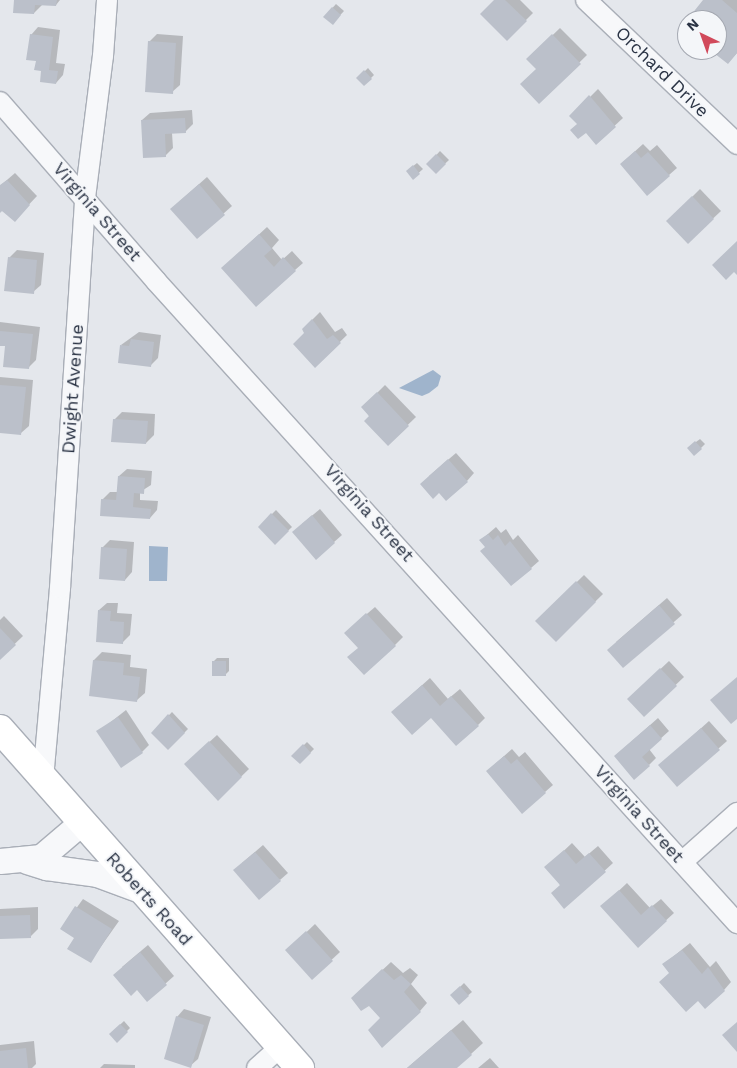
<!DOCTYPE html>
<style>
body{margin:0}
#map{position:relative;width:737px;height:1068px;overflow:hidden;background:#e4e7ec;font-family:"Work Sans",sans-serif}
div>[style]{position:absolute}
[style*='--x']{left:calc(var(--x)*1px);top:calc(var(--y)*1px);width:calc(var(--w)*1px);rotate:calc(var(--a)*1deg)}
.water>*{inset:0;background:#9fb4cc}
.shadow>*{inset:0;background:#0003}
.building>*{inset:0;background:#bbc0ca}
.roads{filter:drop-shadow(1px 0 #a9aeb7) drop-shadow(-1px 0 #a9aeb7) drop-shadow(0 1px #a9aeb7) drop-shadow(0 -1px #a9aeb7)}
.minor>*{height:20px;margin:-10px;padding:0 10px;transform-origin:10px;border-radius:10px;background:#f7f8fa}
.tertiary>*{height:25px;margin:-12.5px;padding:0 12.5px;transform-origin:12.5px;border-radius:12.5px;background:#f7f8fa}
.secondary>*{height:28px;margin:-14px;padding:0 14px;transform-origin:14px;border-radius:14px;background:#fff}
span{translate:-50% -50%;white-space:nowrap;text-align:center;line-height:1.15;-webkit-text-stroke:4px #f4f6f9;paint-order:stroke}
.street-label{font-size:18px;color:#2b3445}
.north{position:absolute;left:677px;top:10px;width:50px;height:50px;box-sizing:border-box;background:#f4f6f9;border:1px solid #a4a8b1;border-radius:50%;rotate:318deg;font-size:14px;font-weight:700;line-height:20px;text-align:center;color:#2b3445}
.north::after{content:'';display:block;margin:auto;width:18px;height:22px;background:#d1495b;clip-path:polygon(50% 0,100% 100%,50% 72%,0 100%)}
</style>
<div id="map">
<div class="water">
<div style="clip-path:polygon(433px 370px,441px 376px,438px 386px,429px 393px,422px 396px,399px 388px)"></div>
<div style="clip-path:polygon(149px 546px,168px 547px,167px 581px,149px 581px)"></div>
</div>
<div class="shadow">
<div style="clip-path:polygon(15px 0,60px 0,56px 5px,42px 5px,34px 13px)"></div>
<div style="clip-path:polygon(496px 0,520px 0,533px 13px,507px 39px)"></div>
<div style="clip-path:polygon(705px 0,737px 0,737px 53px,728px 63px,712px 50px,717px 50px,717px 20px,688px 20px)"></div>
<div style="clip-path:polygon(336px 4px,344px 11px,333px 23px,325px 16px)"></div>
<div style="clip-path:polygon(38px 27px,60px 30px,56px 63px,65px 64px,63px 75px,56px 83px,37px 60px,31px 35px)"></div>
<div style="clip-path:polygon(560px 28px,587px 55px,539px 102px,537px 69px,528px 59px)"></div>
<div style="clip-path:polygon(157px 34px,183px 36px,180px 85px,172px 92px,149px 42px)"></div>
<div style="clip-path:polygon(368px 68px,374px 75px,364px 85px,358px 78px)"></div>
<div style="clip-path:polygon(598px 89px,623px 118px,596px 143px,571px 116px)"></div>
<div style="clip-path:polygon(192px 110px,193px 124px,185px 132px,172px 133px,173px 148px,165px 156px,142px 120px,150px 113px)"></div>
<div style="clip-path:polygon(643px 144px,650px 151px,657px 145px,677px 168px,669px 175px,621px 164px)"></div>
<div style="clip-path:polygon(440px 151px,449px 160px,436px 172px,428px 164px)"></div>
<div style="clip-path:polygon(417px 163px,423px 169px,413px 178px,407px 171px)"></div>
<div style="clip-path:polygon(15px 173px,37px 196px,22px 212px,0 211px,0 186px)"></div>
<div style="clip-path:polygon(207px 177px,232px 206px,197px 237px,180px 201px)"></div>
<div style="clip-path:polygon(700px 189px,721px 211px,688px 242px,668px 221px)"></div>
<div style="clip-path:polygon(267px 227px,279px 240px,272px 248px,282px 260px,292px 251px,303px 263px,295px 270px,230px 261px)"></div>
<div style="clip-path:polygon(17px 250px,44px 253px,41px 285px,33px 292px,9px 258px)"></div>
<div style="clip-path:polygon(320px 312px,335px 332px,342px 328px,347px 335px,315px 366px,303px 329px)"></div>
<div style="clip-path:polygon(0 322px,40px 327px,36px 360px,28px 368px,6px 345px,0 345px)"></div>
<div style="clip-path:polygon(139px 332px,161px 335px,158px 358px,150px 366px,121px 345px)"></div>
<div style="clip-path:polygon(0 377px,33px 380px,29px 426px,21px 433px,0 431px)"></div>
<div style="clip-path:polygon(385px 385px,416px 417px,388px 444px,363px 407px)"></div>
<div style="clip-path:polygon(122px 412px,155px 414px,154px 435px,146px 443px,114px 420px)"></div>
<div style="clip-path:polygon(700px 439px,705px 444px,694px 455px,692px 445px)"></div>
<div style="clip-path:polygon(456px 453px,474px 473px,467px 481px,429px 476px)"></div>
<div style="clip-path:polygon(127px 469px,152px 471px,151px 485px,140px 492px,140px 500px,158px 501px,157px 510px,150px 518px,102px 500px,110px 492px,118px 492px,119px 476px)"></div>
<div style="clip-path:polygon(320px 509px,342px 535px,316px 558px,302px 524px)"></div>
<div style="clip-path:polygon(276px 510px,292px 527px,275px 543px,259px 527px)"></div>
<div style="clip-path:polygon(496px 527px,501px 533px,506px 529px,513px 540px,518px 535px,539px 561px,531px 568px,486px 547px,481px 540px)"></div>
<div style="clip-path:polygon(110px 540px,134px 542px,132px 572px,125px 580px,102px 548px)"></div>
<div style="clip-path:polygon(584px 575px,603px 594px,556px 640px,537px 621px)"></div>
<div style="clip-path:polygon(667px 598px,682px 615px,623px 666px,616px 642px)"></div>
<div style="clip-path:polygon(107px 603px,118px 603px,117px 613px,132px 614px,130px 635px,122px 643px,99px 610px)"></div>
<div style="clip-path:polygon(375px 607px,403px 637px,395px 645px,359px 648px,354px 625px)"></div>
<div style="clip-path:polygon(4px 616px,23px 636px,0 658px,0 620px)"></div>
<div style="clip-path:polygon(102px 652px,131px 655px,130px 667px,147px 669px,145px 693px,137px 700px,91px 695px,94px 660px)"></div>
<div style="clip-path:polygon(217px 658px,229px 658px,229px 671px,225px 675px,214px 661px)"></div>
<div style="clip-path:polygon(669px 661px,684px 677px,644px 715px,637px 691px)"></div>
<div style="clip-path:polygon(430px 678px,448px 699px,460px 689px,485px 718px,478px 725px,431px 716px,401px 704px)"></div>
<div style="clip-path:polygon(126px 710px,149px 745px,142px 752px,98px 732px)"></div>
<div style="clip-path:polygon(172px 712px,188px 729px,168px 749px,152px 733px)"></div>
<div style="clip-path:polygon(658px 718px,669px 731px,649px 749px,656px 758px,649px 765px,623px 749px)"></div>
<div style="clip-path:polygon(709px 721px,727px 741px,677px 785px,668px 758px)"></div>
<div style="clip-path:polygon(217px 735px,249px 769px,218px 799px,193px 757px)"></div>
<div style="clip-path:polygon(307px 742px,314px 749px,300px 763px,293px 756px)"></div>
<div style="clip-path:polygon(512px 749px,519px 757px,525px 752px,553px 785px,545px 792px,495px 764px)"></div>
<div style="clip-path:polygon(572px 843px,585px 857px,598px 846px,613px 863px,565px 907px,554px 860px)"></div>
<div style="clip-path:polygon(263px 845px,288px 873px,280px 880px,242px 863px)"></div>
<div style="clip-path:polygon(627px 883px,650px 908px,661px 899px,674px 913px,638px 946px,610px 899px)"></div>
<div style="clip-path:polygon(83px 899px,119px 921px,90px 962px,76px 937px,62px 928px)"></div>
<div style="clip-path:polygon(38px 907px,38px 929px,30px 937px,0 938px,0 909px)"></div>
<div style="clip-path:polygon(315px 924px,340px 952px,312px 978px,295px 943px)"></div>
<div style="clip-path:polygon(690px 943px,710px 967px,716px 961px,731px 982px,724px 990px,699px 1000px,664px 964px)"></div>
<div style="clip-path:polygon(148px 945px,174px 976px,147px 1000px,122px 967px)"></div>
<div style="clip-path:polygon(391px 962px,403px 973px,410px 968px,418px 975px,411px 984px,427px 1003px,420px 1011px,382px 1018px,360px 991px)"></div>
<div style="clip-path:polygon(464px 983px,472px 992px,459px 1003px,452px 995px)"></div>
<div style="clip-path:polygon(184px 1009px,211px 1017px,198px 1059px,190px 1066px,177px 1017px)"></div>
<div style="clip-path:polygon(463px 1020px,483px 1043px,471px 1054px,455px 1068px,407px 1068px)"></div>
<div style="clip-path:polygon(124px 1021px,130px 1028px,117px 1041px,110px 1034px)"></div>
<div style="clip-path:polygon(34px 1041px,36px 1064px,32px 1068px,0 1068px,0 1045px)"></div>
<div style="clip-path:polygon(490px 1058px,499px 1068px,478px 1068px)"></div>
<div style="clip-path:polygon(104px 1064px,135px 1065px,135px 1068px,100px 1068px)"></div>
</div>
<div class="building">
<div style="clip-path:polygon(14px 0,57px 0,56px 6px,35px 5px,34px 14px,13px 13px)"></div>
<div style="clip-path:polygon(494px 0,505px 0,527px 21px,507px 41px,480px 14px)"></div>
<div style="clip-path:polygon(703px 0,722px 0,737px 13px,737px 53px,728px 64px,710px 50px,717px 50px,717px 20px,687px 20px)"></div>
<div style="clip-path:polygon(332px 7px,341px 15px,333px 25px,323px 17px)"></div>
<div style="clip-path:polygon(30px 34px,53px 37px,49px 70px,58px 71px,56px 84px,40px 82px,41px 71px,34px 70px,36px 61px,26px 60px)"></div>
<div style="clip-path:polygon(552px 34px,581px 64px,539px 104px,520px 84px,536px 69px,526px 59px)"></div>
<div style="clip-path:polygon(148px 41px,176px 43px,173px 94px,145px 92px)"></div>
<div style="clip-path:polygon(364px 70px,372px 79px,364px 86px,356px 78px)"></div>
<div style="clip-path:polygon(589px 95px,616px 127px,596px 145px,586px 133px,578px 139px,570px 130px,577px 124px,569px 116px)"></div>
<div style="clip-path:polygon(185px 118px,186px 133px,165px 134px,166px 157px,143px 158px,141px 120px)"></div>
<div style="clip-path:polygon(635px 151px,641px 158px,648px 152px,670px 176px,647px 196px,620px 164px)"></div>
<div style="clip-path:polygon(436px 154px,446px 164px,436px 174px,426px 164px)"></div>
<div style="clip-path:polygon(413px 165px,420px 174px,413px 180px,406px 171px)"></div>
<div style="clip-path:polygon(7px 180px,30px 205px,15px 222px,2px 211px,0 213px,0 185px)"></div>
<div style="clip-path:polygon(199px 184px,225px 215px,197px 239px,170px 209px)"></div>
<div style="clip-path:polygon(692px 196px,714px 219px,688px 244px,666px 221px)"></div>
<div style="clip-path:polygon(259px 234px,272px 249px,264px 256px,274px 267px,283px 257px,296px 271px,256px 307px,221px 268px)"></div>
<div style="clip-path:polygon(737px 241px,737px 275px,734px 272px,726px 280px,712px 265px)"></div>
<div style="clip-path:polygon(8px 257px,37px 260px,34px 294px,4px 291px)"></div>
<div style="clip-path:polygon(312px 319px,327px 339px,333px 335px,341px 343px,315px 368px,293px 344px,304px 333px,302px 329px)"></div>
<div style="clip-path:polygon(0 331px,33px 334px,29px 369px,3px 367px,5px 346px,0 346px)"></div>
<div style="clip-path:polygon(131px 339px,154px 342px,151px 367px,118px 363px,120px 345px,129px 346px)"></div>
<div style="clip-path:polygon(0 385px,26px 387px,21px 435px,0 433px)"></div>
<div style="clip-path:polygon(377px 392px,409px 426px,388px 446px,364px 421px,369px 416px,361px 407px)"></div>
<div style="clip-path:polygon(113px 419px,148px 421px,146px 444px,111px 442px)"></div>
<div style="clip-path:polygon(695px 441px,702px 449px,694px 456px,687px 448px)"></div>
<div style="clip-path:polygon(448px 459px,468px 482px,446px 501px,439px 493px,433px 499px,420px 484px)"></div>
<div style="clip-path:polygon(118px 476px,145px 478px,144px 494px,134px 493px,133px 507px,151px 509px,150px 519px,100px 516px,101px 499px,116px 500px)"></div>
<div style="clip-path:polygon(271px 513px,289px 531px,275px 545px,258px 527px)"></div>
<div style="clip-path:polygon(312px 515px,335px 543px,316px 560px,292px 532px)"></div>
<div style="clip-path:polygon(488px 534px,493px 540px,498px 535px,505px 546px,510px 541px,532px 569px,511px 586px,480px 551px,485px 547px,479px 540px)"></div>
<div style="clip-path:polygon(101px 547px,127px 549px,125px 581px,99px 579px)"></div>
<div style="clip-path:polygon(576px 581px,596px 602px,556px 642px,535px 621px)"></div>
<div style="clip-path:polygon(659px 605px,675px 624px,623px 668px,607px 650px)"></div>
<div style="clip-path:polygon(98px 610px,111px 611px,110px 621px,124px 622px,123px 644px,96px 642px)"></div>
<div style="clip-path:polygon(366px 613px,396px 646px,364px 675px,347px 657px,358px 648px,344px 633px)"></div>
<div style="clip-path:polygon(0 628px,16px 645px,0 660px)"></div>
<div style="clip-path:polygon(93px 660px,124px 663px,123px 675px,140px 677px,137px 702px,89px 696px)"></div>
<div style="clip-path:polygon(212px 661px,226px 661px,226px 676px,212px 676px)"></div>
<div style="clip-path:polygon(660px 668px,677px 686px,644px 717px,627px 699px)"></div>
<div style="clip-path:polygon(737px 677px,737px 719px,731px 724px,710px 700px)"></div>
<div style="clip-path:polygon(422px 685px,440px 706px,451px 696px,479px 726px,456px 746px,431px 718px,412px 735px,391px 712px)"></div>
<div style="clip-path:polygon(168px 714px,185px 733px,168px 750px,151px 733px)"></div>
<div style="clip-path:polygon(118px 717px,143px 753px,121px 768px,96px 731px)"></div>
<div style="clip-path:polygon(650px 725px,662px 739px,642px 757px,650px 766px,634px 780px,614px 756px)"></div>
<div style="clip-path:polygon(701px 728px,720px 750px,677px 787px,658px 765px)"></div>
<div style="clip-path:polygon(209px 741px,242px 777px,218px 801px,184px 764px)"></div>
<div style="clip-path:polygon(303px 744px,311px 753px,300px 764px,291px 756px)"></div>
<div style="clip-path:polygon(504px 756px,511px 764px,517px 759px,546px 793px,522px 814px,486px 771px)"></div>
<div style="clip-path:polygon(564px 850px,576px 864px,589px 853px,606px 872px,564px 909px,551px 893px,560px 885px,544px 867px)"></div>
<div style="clip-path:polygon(255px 852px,281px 881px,259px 900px,233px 870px)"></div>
<div style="clip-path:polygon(619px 890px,641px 915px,652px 905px,667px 921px,638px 948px,600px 906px)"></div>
<div style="clip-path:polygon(75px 906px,112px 929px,91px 963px,67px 949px,74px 938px,60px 929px)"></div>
<div style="clip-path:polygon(30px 915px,31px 938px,0 939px,0 916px)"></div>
<div style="clip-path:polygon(306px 931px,333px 961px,312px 980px,285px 950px)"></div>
<div style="clip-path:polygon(682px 950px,702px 974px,708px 967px,725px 991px,705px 1009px,698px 1001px,686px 1012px,659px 982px,669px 973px,662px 964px)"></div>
<div style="clip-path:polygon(140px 952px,167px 985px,147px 1002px,137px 990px,131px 996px,113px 975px)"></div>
<div style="clip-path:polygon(382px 969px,394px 980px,401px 975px,411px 984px,404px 992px,421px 1012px,382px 1048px,368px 1030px,380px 1018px,369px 1006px,361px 1011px,351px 998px)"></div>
<div style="clip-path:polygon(460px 986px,469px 996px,459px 1005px,450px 995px)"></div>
<div style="clip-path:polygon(176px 1016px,204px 1025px,191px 1068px,164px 1059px)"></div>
<div style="clip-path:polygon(737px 1022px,737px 1052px,722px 1035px)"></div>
<div style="clip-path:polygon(120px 1024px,128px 1032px,117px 1043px,109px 1034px)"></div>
<div style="clip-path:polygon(451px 1030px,472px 1055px,457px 1068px,407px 1068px)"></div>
<div style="clip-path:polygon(26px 1048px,28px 1068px,0 1068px,0 1051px)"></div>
</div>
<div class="roads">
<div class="minor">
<div style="--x:586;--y:0;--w:209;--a:43.6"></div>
<div style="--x:0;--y:102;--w:237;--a:48.9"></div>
<div style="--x:156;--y:281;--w:866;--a:47.86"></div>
<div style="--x:43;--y:779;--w:192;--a:-84.9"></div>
<div style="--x:60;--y:588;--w:391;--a:-86.3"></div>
<div style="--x:85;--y:198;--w:143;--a:-82.8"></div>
<div style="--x:103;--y:56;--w:56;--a:-85.9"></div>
<div style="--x:682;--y:862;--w:74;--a:-41.7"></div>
<div style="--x:257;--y:1068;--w:31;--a:-42"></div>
</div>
<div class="tertiary">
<div style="--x:0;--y:861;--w:41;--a:-5.6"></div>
<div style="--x:41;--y:857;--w:52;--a:-40.4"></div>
<div style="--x:27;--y:861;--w:20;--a:18"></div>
<div style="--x:46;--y:867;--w:51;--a:7.8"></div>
<div style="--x:97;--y:874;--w:49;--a:20.3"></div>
</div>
<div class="secondary">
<div style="--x:0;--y:729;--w:453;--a:48.5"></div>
</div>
</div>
<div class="street-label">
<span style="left:662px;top:72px;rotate:44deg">Orchard Drive</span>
<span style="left:97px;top:212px;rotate:49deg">Virginia Street</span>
<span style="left:73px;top:389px;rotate:-86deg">Dwight Avenue</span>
<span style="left:369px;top:513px;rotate:48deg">Virginia Street</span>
<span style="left:639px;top:814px;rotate:48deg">Virginia Street</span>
<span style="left:149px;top:899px;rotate:48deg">Roberts Road</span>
</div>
<div class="north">N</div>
</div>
